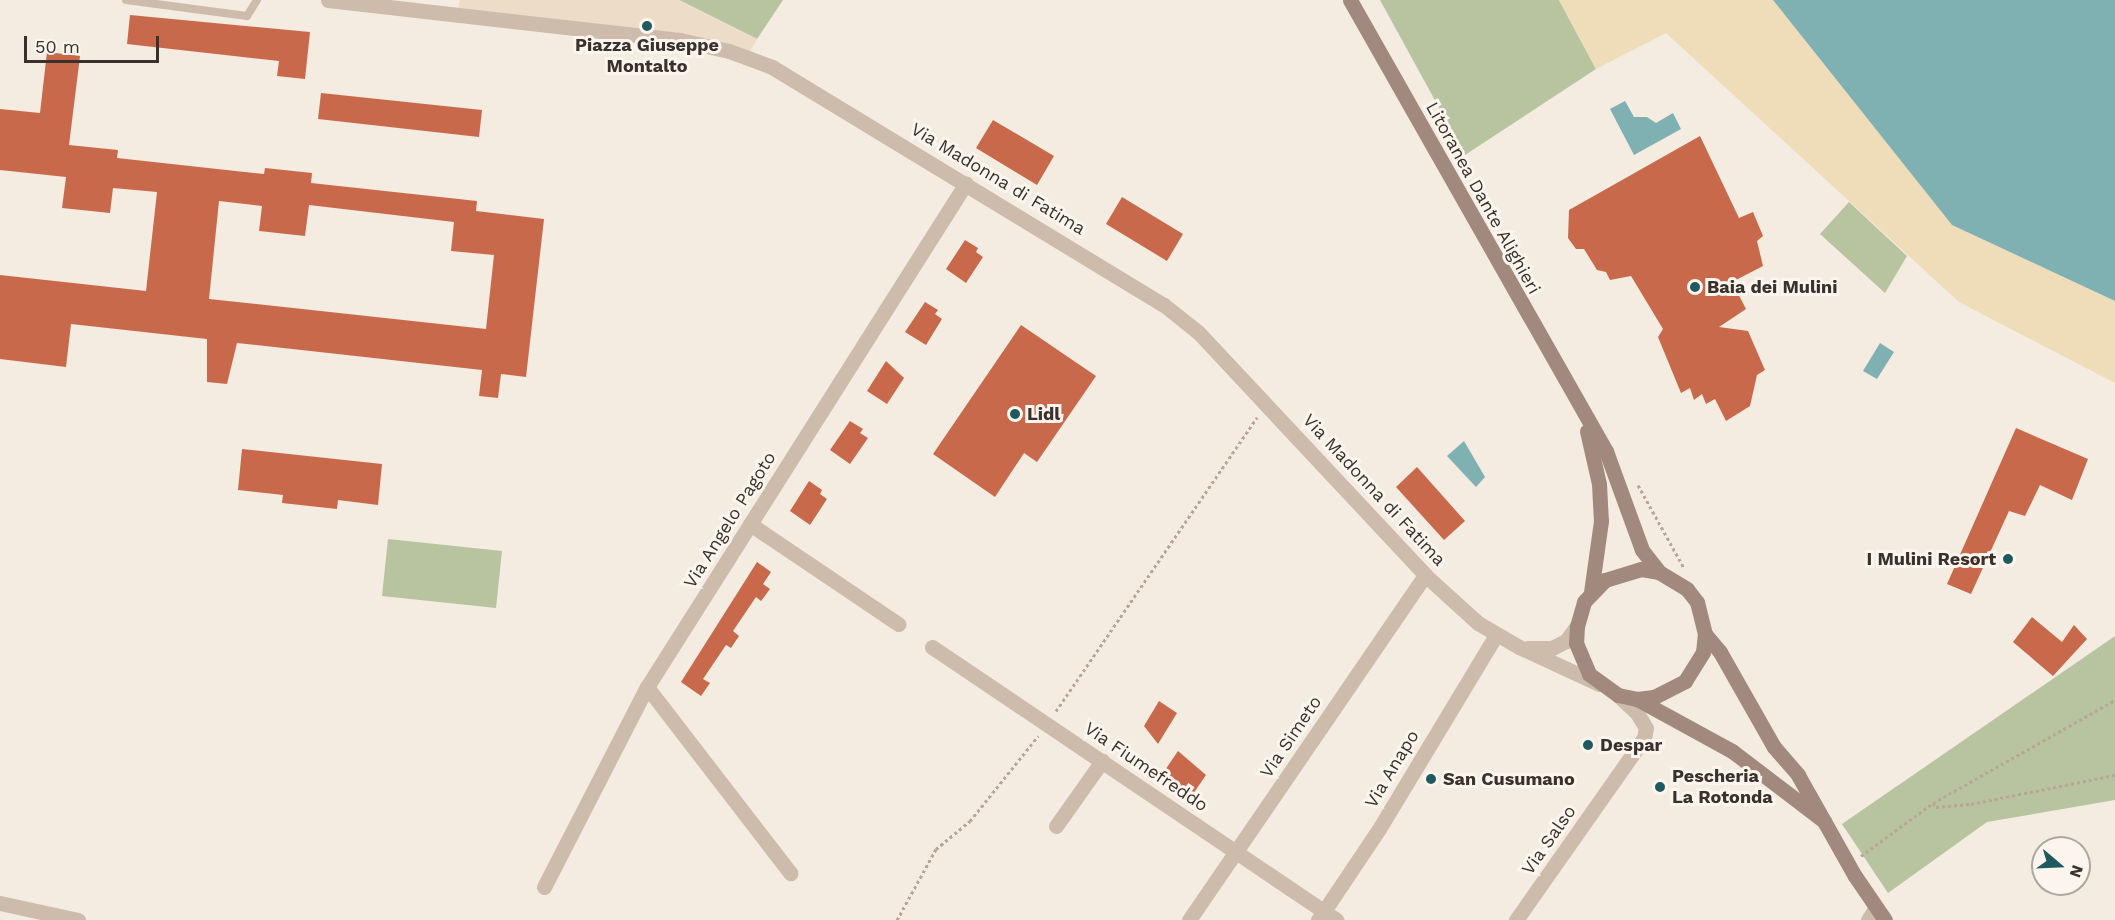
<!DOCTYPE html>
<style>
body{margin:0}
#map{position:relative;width:2115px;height:920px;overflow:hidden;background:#f4ebe1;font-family:"Work Sans",sans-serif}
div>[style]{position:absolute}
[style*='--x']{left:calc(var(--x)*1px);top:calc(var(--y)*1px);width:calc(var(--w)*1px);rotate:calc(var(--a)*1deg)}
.green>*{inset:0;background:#b8c4a0}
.sand>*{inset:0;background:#efdcb8}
.plaza>*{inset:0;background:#ecdcc8}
.water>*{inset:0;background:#7fb0b2}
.building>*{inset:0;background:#c8694b}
.path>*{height:3px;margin-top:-1.5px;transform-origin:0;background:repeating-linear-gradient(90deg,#b9a596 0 3px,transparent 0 6px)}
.service>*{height:8px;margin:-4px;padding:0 4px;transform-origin:4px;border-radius:4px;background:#cdbbac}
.minor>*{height:15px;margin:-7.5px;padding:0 7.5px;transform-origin:7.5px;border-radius:7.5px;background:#cdbbac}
.tertiary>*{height:15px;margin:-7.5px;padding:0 7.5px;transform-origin:7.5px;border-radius:7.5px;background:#cdbbac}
.secondary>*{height:15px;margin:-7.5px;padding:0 7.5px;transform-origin:7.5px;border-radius:7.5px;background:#a18a7d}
.dots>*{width:16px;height:16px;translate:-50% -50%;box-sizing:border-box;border:3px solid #fbf5ee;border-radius:50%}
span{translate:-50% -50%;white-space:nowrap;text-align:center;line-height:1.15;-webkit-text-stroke:6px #fbf5ee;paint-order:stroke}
.poi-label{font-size:18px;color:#3b302b;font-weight:700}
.left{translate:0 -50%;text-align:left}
.right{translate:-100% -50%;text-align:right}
.street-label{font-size:18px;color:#3b302b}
.north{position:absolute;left:2031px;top:836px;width:60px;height:60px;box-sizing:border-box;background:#fbf5ee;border:2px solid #aea6a0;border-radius:50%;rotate:109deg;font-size:16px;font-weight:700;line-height:24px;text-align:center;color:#3b302b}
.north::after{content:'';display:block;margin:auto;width:21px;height:27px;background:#1f5a5e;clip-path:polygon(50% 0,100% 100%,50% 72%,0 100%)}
.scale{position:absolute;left:24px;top:36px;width:135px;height:27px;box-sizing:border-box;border:3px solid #3b302b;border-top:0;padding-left:8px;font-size:18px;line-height:21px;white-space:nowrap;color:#3b302b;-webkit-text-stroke:4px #fbf5ee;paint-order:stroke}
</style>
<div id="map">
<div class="green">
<div style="clip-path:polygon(679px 0,783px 0,757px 39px)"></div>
<div style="clip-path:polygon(1380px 0,1559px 0,1596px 69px,1465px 155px)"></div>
<div style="clip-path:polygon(1849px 202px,1907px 256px,1885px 293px,1820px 234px)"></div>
<div style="clip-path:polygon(388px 539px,502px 551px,496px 608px,382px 596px)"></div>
<div style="clip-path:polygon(2115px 636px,2115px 800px,1987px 822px,1888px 893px,1842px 824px)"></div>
</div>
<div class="sand">
<div style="clip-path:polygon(1559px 0,1773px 0,1952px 225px,2115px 301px,2115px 383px,1959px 302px,1666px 33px,1596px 69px)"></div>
</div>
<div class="plaza">
<div style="clip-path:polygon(460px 0,679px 0,757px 39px,747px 57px,457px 14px)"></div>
</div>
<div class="water">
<div style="clip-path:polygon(1773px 0,2115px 0,2115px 301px,1952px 225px)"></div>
<div style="clip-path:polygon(1625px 101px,1634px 117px,1647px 117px,1656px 123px,1673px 113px,1681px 129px,1634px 155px,1610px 109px)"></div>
<div style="clip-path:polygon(1880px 343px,1894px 352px,1877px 379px,1863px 371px)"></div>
<div style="clip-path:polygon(1464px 441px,1485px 477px,1476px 487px,1447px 456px)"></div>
</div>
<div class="building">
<div style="clip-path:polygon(130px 15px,310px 32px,305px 79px,277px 76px,279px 61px,127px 44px)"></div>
<div style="clip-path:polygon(evenodd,47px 52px,80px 56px,69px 145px,118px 150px,117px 158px,264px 174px,265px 168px,312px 173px,311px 183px,477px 201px,476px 211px,544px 219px,526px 377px,501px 374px,498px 398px,479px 396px,482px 370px,237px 343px,227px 384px,207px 382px,207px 339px,71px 324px,66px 367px,0 359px,0 275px,146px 291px,157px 192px,113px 188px,110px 213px,62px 208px,66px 177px,0 170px,0 109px,40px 113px,47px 52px,219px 201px,262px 206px,259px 231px,305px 236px,309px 205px,454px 222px,451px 251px,494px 255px,486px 329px,209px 299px,219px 201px)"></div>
<div style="clip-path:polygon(321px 93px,482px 110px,479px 137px,318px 119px)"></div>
<div style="clip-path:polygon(993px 120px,1054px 156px,1037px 185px,976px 148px)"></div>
<div style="clip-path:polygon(1700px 136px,1739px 218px,1753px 212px,1763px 236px,1757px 241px,1763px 266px,1732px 282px,1746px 309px,1719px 327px,1748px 331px,1765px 370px,1757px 375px,1750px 406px,1726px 421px,1715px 399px,1706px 404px,1702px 394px,1694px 400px,1690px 388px,1681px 393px,1658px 337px,1663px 329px,1631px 276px,1610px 280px,1606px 272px,1597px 270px,1584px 249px,1576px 249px,1568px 238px,1569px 210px)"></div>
<div style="clip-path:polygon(1122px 197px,1183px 234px,1167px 261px,1106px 224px)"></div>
<div style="clip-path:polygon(965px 240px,978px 248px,976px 252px,983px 257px,966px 283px,946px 269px)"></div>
<div style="clip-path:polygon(925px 302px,938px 310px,935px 314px,942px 319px,926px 345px,905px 332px)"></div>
<div style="clip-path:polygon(1021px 325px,1096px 376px,1037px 462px,1024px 453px,995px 497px,933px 454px)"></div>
<div style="clip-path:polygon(886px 361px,904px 378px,887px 404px,867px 391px)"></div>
<div style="clip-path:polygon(850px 421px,863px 429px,860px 433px,868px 438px,850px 464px,830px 450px)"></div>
<div style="clip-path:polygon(2016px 428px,2088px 459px,2072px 500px,2040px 485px,2025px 516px,2009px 511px,1971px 594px,1947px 584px)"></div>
<div style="clip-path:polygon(242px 449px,382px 464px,378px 505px,338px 500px,337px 509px,282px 503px,283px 495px,238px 490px)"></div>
<div style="clip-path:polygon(1417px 467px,1465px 521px,1444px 540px,1396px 487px)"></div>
<div style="clip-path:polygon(809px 481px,822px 490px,820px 494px,827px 499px,810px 525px,790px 511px)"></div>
<div style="clip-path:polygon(757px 562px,771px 572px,763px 584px,770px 589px,761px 601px,756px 597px,733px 631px,739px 636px,731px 648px,726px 645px,703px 679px,710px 683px,701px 696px,681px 682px)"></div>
<div style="clip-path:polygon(2032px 617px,2062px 642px,2074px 625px,2087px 639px,2053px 676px,2013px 642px)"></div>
<div style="clip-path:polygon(1159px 701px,1177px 713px,1158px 744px,1144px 726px)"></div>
<div style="clip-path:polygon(1178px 751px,1206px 775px,1191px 797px,1161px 776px)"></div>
</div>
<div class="path">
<div style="--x:1638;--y:485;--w:95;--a:61"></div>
<div style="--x:1056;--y:711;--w:356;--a:-55.6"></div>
<div style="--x:1933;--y:803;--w:5;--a:53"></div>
<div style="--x:1936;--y:807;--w:35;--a:-5"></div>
<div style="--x:1971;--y:804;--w:147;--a:-11.4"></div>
<div style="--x:1861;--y:856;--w:89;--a:-36.4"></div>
<div style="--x:1933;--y:803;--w:209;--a:-29.5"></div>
<div style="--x:897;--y:920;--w:81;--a:-61.2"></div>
<div style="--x:936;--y:849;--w:44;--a:-39.5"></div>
<div style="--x:970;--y:821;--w:109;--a:-51.3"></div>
</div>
<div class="service">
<div style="--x:126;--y:0;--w:122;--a:7.5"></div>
<div style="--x:247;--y:16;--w:19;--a:-58"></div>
</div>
<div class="minor">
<div style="--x:750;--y:524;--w:179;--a:34"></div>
<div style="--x:932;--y:647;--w:488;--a:34"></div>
<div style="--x:647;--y:687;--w:235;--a:52.4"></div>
<div style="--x:1056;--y:826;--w:80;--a:-54.7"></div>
<div style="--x:544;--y:887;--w:225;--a:-62.8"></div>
<div style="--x:647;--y:687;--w:596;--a:-57.67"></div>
<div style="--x:0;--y:903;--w:80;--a:12.3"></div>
<div style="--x:1189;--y:920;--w:418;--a:-55.6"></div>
<div style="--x:1318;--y:920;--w:110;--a:-56.2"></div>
<div style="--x:1379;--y:829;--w:227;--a:-58.9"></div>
<div style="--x:1516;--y:920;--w:223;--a:-54.9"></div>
<div style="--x:1644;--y:738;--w:10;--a:-79"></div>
<div style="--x:1646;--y:728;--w:17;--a:-121"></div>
<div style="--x:1637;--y:713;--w:26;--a:-137"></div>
<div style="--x:1868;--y:920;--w:15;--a:-58"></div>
</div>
<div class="tertiary">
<div style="--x:328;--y:0;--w:354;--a:6.5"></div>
<div style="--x:680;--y:40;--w:50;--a:12.7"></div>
<div style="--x:729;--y:51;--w:46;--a:20.4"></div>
<div style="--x:772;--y:67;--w:459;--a:31.3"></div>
<div style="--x:1164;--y:305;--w:43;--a:38.5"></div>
<div style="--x:1198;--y:332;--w:333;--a:46.9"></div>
<div style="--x:1425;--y:575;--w:72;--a:42.2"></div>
<div style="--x:1478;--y:623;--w:48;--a:30.3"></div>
<div style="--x:1519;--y:647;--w:88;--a:24.8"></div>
<div style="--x:1528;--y:648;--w:24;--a:0"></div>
<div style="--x:1552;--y:648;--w:16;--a:-27"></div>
<div style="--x:1566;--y:641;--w:19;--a:-54"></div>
</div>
<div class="secondary">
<div style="--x:1350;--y:0;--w:519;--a:60.42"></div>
<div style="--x:1606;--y:451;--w:105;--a:70"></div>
<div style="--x:1642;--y:550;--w:28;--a:52"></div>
<div style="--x:1587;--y:431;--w:54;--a:77.2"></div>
<div style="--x:1599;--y:484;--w:37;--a:87"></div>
<div style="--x:1601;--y:521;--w:72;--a:98"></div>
<div style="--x:1705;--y:634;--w:23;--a:50"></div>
<div style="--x:1720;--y:652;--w:109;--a:60.4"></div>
<div style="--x:1774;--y:747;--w:37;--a:49"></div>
<div style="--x:1798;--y:775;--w:116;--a:60.6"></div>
<div style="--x:1855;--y:876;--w:53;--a:55.7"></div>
<div style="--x:1637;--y:699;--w:17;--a:-7"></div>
<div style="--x:1654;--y:697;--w:35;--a:-27"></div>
<div style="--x:1685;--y:681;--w:34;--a:-58"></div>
<div style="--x:1703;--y:652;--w:18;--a:-84"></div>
<div style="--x:1705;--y:634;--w:33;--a:-104"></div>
<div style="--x:1697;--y:602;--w:16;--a:-128"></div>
<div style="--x:1687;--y:589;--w:33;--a:-149"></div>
<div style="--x:1659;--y:572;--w:18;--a:-171"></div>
<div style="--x:1641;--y:569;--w:38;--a:163"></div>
<div style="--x:1605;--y:580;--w:30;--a:134"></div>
<div style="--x:1584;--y:602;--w:25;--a:106"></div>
<div style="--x:1577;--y:626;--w:17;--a:93"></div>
<div style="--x:1576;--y:643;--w:34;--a:67"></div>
<div style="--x:1589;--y:674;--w:36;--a:36"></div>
<div style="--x:1618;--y:695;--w:19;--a:12"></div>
<div style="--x:1637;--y:699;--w:108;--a:28.7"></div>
<div style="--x:1732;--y:751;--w:116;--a:37.3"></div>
</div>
<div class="dots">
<div style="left:647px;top:26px;background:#1f5a5e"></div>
<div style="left:1695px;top:287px;background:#1f5a5e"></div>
<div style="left:1015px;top:414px;background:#1f5a5e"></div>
<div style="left:2008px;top:559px;background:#1f5a5e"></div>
<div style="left:1588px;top:745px;background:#1f5a5e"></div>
<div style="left:1431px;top:779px;background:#1f5a5e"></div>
<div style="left:1660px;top:787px;background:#1f5a5e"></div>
</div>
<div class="poi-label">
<span style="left:647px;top:56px">Piazza Giuseppe<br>Montalto</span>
<span class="left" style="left:1707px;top:287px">Baia dei Mulini</span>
<span class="left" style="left:1027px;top:414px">Lidl</span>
<span class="right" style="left:1996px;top:559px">I Mulini Resort</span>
<span class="left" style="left:1600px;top:745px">Despar</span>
<span class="left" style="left:1672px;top:787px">Pescheria<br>La Rotonda</span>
<span class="left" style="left:1443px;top:779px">San Cusumano</span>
</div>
<div class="street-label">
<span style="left:998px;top:179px;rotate:31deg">Via Madonna di Fatima</span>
<span style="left:1483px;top:198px;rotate:61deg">Litoranea Dante Alighieri</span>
<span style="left:1374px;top:490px;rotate:47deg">Via Madonna di Fatima</span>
<span style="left:730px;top:520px;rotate:-58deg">Via Angelo Pagoto</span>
<span style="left:1291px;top:737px;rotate:-56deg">Via Simeto</span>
<span style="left:1146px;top:767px;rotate:34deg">Via Fiumefreddo</span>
<span style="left:1392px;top:769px;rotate:-59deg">Via Anapo</span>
<span style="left:1549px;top:840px;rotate:-55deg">Via Salso</span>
</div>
<div class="north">N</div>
<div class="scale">50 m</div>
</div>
